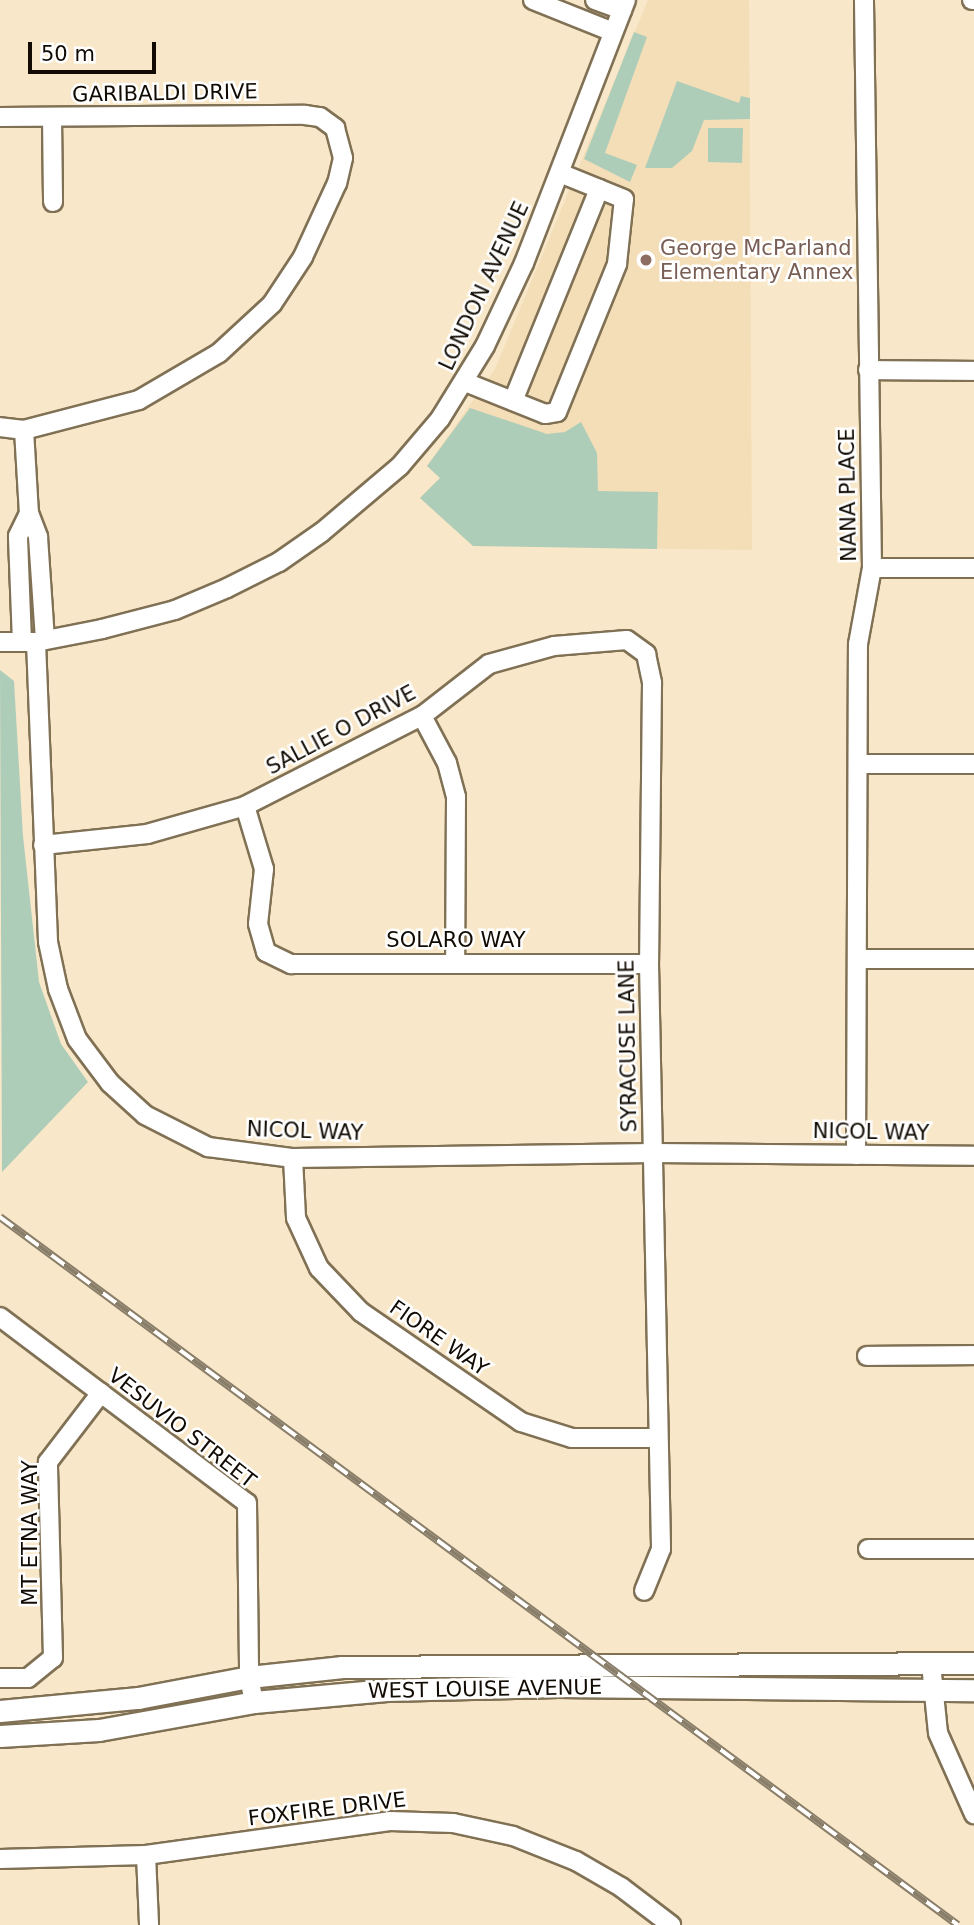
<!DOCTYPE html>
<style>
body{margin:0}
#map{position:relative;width:974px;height:1925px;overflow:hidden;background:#f8e7c8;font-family:"DejaVu Sans",sans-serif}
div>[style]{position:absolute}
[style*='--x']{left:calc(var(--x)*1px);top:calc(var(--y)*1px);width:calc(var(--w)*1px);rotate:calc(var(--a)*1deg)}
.built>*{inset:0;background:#f3deb8}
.green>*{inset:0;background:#aecdb9}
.roads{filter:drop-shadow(2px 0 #807155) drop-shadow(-2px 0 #807155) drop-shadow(0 2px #807155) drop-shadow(0 -2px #807155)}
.minor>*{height:18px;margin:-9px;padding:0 9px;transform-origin:9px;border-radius:9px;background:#fff}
.major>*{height:21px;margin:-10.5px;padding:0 10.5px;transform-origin:10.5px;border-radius:10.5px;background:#fff}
.rail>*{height:8px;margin-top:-4px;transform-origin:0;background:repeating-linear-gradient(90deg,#fff 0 16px,#897e6a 0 32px);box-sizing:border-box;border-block:2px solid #897e6a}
.dots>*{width:19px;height:19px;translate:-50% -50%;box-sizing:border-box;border:4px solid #fff;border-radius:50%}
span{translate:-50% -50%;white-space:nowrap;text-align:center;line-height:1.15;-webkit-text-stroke:5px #fff;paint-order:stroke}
.street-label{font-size:21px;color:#110b03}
.education-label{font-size:21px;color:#785e54}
.left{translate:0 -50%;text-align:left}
.scale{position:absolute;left:28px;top:42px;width:128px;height:32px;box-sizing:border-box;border:4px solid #110b03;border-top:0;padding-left:9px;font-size:21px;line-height:24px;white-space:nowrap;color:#110b03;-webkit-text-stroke:5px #fff;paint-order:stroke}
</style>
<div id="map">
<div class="built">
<div style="clip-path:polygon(648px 0,749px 0,752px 550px,473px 546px,420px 498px,440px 478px,427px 466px,495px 369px)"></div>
</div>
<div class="green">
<div style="clip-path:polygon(634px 32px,647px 37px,605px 153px,637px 165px,630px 182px,584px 159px)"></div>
<div style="clip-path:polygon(677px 81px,739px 103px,741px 96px,750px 98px,750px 119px,704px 120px,692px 151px,672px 168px,645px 168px)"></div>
<div style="clip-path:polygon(708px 128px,743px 128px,742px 163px,708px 162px)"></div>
<div style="clip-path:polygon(470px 408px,547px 434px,565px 432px,581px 422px,597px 453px,598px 491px,658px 492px,657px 549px,473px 546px,420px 498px,440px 478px,427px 466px)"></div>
<div style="clip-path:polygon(0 670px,14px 681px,23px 836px,39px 982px,61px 1044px,88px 1082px,2px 1172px)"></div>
</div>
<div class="roads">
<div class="minor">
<div style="--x:533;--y:0;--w:86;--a:21.8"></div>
<div style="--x:595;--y:0;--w:29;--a:20"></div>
<div style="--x:972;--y:0;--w:2;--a:0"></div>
<div style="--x:0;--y:117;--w:305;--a:-0.4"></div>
<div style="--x:305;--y:115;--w:15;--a:8"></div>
<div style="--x:320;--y:117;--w:19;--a:36"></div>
<div style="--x:335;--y:128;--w:31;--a:75"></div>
<div style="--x:343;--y:158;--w:26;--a:103"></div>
<div style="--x:337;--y:183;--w:81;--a:114.7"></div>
<div style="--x:303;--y:257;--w:56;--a:123.4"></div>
<div style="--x:272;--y:304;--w:72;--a:137.2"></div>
<div style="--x:219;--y:353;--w:93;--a:149.6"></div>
<div style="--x:139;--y:400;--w:119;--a:165.4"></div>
<div style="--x:24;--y:430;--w:24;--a:-173"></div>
<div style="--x:52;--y:117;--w:85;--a:89.3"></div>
<div style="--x:868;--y:370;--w:106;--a:0.5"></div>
<div style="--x:465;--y:382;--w:86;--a:21.8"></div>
<div style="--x:545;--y:414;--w:12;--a:-9"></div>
<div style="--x:557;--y:412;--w:160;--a:-67.9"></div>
<div style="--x:617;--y:264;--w:65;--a:-83.9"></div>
<div style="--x:624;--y:199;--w:69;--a:-157.9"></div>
<div style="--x:513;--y:401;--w:229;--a:-67.9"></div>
<div style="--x:24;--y:430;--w:83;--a:86.6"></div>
<div style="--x:29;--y:513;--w:26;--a:69"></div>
<div style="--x:38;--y:537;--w:103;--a:86.1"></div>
<div style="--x:872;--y:568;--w:102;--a:0"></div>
<div style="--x:0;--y:642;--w:36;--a:0"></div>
<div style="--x:36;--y:642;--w:67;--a:-11.1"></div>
<div style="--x:102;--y:629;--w:75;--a:-14.6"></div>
<div style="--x:175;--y:610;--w:56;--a:-22.9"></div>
<div style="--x:227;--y:588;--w:58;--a:-26.6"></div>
<div style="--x:279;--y:562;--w:52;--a:-34.9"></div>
<div style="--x:322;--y:532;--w:102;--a:-40.2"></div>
<div style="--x:400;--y:466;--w:62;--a:-49.6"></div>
<div style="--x:440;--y:419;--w:86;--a:-58.3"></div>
<div style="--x:485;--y:346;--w:92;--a:-64.8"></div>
<div style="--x:524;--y:263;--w:282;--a:-68.8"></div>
<div style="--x:22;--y:642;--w:106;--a:-92.2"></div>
<div style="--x:18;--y:536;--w:25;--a:-64"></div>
<div style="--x:36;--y:642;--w:300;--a:87.7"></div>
<div style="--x:48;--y:942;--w:48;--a:78"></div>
<div style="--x:58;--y:989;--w:53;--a:69.2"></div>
<div style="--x:77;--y:1039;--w:55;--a:53.1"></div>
<div style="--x:110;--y:1083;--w:47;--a:42.4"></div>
<div style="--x:145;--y:1115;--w:71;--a:26.9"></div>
<div style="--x:208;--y:1147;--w:86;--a:7.4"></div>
<div style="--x:293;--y:1158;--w:361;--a:-0.8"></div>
<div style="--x:654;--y:1153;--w:320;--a:0.5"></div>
<div style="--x:422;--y:716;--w:53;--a:62"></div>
<div style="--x:447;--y:763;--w:35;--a:75"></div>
<div style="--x:456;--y:797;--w:164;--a:90.3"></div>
<div style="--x:858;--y:764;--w:116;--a:0"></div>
<div style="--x:245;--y:806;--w:66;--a:73.2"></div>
<div style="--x:264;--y:869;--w:55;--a:96.2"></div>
<div style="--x:258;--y:924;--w:29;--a:74"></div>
<div style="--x:266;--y:952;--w:28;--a:26"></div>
<div style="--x:291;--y:964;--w:358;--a:0"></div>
<div style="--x:43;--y:845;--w:105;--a:-6"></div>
<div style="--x:147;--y:834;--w:102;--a:-15.9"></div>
<div style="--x:245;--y:806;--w:199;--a:-27"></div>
<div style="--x:422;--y:716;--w:85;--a:-37.8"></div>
<div style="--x:489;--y:664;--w:67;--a:-15.5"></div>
<div style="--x:554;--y:646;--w:73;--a:-4.7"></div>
<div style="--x:627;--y:640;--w:24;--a:36"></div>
<div style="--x:646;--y:654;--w:30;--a:78"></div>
<div style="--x:652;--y:683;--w:281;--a:90.6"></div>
<div style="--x:649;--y:964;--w:585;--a:88.82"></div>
<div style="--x:661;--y:1549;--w:45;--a:112"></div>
<div style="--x:857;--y:959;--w:117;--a:0"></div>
<div style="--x:856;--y:1155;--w:511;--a:-89.78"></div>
<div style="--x:858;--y:644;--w:77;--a:-79.6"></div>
<div style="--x:872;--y:568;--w:568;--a:-90.81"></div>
<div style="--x:293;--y:1158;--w:60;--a:87.1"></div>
<div style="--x:296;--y:1218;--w:55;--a:65.3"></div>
<div style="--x:319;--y:1268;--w:61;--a:46.3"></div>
<div style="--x:361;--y:1312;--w:194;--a:34.5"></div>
<div style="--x:521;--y:1422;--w:53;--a:17.4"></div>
<div style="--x:572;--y:1438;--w:86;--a:0"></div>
<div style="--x:0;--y:1317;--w:309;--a:37"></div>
<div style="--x:247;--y:1503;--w:174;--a:89.3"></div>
<div style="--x:249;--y:1677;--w:25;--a:79"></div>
<div style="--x:867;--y:1356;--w:107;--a:-0.5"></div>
<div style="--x:868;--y:1549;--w:106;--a:0"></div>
<div style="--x:931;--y:1664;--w:69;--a:84.2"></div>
<div style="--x:938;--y:1733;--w:89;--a:66"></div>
<div style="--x:0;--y:1678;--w:28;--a:0"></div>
<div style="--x:28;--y:1678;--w:32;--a:-39"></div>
<div style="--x:53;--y:1658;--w:196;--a:-91.5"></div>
<div style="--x:48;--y:1462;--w:87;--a:-52.5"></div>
<div style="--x:146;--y:1855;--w:70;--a:87.5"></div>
<div style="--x:0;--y:1859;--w:146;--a:-1.6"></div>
<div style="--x:146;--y:1855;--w:246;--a:-7.9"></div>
<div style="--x:390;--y:1821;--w:63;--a:1.8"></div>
<div style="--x:453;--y:1823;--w:61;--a:12.2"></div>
<div style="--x:513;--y:1836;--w:68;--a:21.6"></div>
<div style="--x:576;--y:1861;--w:52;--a:30"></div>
<div style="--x:621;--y:1887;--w:63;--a:37.2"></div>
</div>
<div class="major">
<div style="--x:0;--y:1711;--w:139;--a:-5.4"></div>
<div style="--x:138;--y:1698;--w:113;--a:-10.7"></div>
<div style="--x:249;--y:1677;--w:94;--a:-6.1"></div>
<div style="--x:342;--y:1667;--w:632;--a:-0.36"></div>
<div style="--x:0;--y:1736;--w:99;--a:-3.5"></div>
<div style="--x:99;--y:1730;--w:158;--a:-10.2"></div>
<div style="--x:254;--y:1702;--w:133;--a:-5.2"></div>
<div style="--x:386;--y:1690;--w:172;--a:-1.3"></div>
<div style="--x:558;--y:1686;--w:416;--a:0.6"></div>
</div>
</div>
<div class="rail">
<div style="--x:0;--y:1217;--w:1191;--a:36.47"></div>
</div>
<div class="dots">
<div style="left:646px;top:260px;background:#8d6e63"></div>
</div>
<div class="street-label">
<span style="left:165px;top:93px;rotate:-1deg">GARIBALDI DRIVE</span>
<span style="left:484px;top:286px;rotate:-65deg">LONDON AVENUE</span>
<span style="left:848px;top:495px;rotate:-91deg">NANA PLACE</span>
<span style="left:341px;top:730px;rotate:-28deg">SALLIE O DRIVE</span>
<span style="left:456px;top:940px">SOLARO WAY</span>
<span style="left:628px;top:1046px;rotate:-91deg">SYRACUSE LANE</span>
<span style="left:305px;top:1131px;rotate:2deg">NICOL WAY</span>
<span style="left:871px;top:1132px;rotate:1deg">NICOL WAY</span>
<span style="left:439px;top:1338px;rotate:35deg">FIORE WAY</span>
<span style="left:182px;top:1428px;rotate:38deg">VESUVIO STREET</span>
<span style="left:30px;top:1533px;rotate:-90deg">MT ETNA WAY</span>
<span style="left:485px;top:1689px;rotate:-1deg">WEST LOUISE AVENUE</span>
<span style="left:327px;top:1809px;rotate:-7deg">FOXFIRE DRIVE</span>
</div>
<div class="education-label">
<span class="left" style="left:660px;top:260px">George McParland<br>Elementary Annex</span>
</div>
<div class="scale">50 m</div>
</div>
